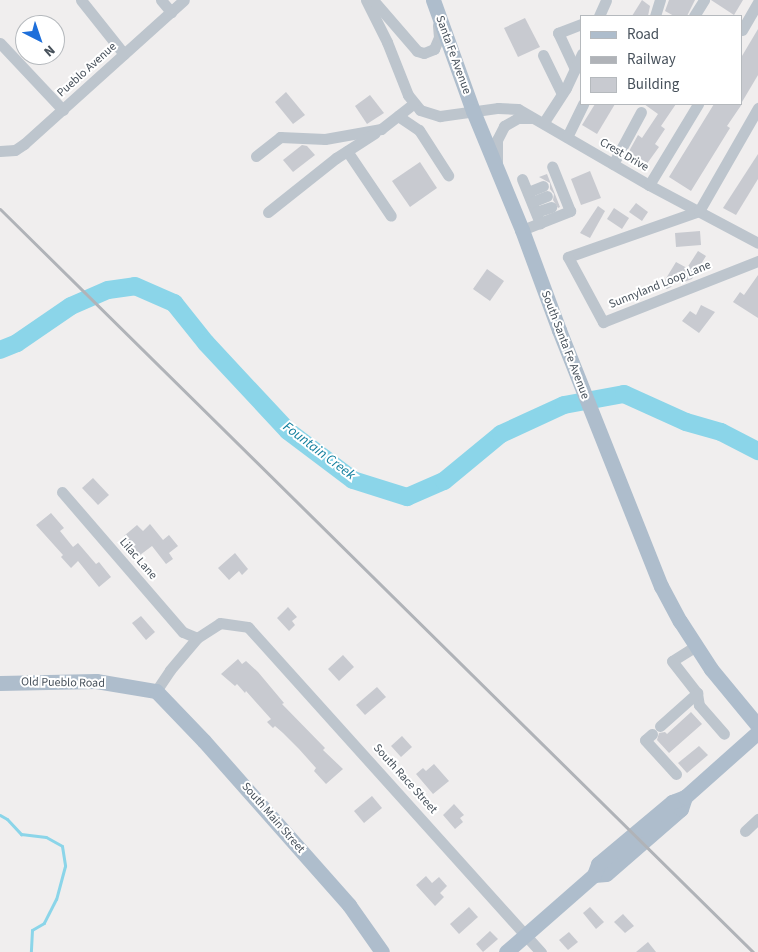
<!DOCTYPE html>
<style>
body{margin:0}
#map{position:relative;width:758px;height:952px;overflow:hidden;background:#f0eeee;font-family:"Source Sans 3",sans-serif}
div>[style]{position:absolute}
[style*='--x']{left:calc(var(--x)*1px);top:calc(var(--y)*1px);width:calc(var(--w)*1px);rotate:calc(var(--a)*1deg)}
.stream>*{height:3px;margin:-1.5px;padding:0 1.5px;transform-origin:1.5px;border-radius:1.5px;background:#8bd5e9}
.river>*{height:18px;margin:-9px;padding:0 9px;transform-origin:9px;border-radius:9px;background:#8bd5e9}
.building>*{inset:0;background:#c8cad0}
.minor>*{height:11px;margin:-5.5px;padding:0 5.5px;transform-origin:5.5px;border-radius:5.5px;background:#bdc5cd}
.major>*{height:15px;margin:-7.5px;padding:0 7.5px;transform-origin:7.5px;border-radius:7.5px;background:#aebdcc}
.rail>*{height:3px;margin:-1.5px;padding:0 1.5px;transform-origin:1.5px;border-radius:1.5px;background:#b0b3b8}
span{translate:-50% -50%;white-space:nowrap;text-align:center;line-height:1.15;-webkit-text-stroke:4px #fff;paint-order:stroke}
.street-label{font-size:12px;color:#47515b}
.water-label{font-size:14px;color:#107e9d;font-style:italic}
.legend{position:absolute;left:580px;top:15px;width:162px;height:90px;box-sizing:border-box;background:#fff;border:1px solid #b5b9bd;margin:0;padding:6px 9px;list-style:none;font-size:15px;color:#47515b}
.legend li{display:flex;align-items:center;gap:10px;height:25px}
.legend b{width:25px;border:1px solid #b5b9bd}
.north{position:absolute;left:15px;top:15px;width:50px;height:50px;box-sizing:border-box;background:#fff;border:1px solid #b5b9bd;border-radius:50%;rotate:139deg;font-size:14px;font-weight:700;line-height:20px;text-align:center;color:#47515b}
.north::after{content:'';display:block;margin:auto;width:18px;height:22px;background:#1e6fda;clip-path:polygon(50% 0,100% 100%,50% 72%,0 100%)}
</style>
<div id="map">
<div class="stream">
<div style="--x:0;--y:815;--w:8;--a:30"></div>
<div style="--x:7;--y:819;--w:21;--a:47"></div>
<div style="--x:21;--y:834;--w:25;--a:7"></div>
<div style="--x:46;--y:837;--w:18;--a:29"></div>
<div style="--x:62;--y:846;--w:20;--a:81"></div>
<div style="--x:65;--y:866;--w:34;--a:105"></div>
<div style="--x:56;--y:899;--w:27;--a:117"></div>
<div style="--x:44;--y:923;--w:14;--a:150"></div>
<div style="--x:32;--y:930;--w:22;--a:93"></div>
</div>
<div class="river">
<div style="--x:0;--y:350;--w:18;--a:-22"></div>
<div style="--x:17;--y:343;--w:65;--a:-34.4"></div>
<div style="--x:71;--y:306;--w:40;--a:-23.4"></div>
<div style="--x:108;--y:290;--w:27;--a:-8"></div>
<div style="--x:135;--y:286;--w:43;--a:23.6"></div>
<div style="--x:174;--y:303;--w:51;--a:51.3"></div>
<div style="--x:206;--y:343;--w:120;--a:47"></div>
<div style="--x:288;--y:431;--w:81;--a:37"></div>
<div style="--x:353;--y:480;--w:57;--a:17.5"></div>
<div style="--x:407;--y:497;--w:40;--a:-23.4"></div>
<div style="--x:444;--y:481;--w:74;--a:-39.5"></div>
<div style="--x:501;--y:434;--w:69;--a:-24.7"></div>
<div style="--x:564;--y:405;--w:61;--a:-10.4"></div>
<div style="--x:624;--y:394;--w:68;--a:24.3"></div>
<div style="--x:686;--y:422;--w:36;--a:16"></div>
<div style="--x:721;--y:432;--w:42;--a:27.2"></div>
</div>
<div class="building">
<div style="clip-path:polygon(642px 0,650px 6px,648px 16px,632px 16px)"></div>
<div style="clip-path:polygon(669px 0,695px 0,687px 16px,674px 16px,665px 11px)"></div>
<div style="clip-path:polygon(711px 0,743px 0,734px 15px)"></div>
<div style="clip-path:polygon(525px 18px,540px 47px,518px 57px,504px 28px)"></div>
<div style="clip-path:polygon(758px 29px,758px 75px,742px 102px,742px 56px)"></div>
<div style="clip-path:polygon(286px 92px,305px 115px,293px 124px,275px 102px)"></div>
<div style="clip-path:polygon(370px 95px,384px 113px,367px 124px,355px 106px)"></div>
<div style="clip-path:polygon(595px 104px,615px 104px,597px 134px,582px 125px)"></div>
<div style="clip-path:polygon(644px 104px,676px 104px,661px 126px,665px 129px,655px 144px,659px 147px,646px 165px,628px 153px,638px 135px,642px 138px,658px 114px)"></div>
<div style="clip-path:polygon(714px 104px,742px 104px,727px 126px,730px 128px,691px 191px,669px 177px)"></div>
<div style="clip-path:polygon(302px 145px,307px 146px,315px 155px,293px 172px,283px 160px)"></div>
<div style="clip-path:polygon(758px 154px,758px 179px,736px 215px,723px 208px)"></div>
<div style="clip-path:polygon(420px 162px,437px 188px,410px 207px,392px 181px)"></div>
<div style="clip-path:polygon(590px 171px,601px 198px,581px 205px,571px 179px)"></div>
<div style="clip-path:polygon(547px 174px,560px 207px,558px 208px,553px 200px,554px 194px,550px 189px,550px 183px,539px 177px)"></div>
<div style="clip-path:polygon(636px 203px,648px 212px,642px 221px,629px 212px)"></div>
<div style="clip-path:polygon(598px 206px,605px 211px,590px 238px,580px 233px)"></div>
<div style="clip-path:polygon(614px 208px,629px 218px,622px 229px,607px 219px)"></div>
<div style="clip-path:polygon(700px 231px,701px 245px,676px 247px,675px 233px)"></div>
<div style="clip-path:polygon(698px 251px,706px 256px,692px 279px,684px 282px,677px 278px,671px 287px,667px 289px,662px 285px,676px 262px,687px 268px)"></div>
<div style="clip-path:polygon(487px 269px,504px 281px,490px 301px,473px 289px)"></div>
<div style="clip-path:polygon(758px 275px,758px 318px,733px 302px,740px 292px,744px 295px)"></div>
<div style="clip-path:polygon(701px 305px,715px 312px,699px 333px,682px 321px,690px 311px,696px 315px)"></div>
<div style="clip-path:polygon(93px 478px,109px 495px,98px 505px,82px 488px)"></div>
<div style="clip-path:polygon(51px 513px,64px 528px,60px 531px,73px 547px,78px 543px,96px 564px,99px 562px,111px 577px,99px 587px,78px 561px,71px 568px,61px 557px,63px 555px,36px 525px)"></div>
<div style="clip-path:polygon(150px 524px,163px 540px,169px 535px,178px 546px,169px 553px,173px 559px,166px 564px,152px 546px,140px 555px,124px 536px,137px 525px,143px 531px)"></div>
<div style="clip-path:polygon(235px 553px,248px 569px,242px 575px,239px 571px,229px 580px,218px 568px)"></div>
<div style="clip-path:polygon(288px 607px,297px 617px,292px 621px,295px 625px,289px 631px,277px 618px)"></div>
<div style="clip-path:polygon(141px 616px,155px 632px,146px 640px,132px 623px)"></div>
<div style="clip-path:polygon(343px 655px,354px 667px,339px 681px,328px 669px)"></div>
<div style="clip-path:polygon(238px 659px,242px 664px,246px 661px,258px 672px,284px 703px,282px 704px,325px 748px,323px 750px,343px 769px,326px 784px,314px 771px,316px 768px,299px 749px,283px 733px,275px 726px,273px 728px,267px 722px,271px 719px,246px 691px,245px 693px,237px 684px,235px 686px,221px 674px)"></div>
<div style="clip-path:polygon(377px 687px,386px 697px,365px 715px,356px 705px)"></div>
<div style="clip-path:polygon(691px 712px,702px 724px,669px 753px,657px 740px,659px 733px,665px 732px,667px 734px)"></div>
<div style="clip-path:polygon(402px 736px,412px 747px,401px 757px,391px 746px)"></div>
<div style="clip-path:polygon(699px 746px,708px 755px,687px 773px,678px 763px)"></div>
<div style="clip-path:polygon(434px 764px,449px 781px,433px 794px,416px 774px,423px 768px,426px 771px)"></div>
<div style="clip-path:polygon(372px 796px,382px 808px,364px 823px,354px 811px)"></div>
<div style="clip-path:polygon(454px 804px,464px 815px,460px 818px,463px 822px,455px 829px,443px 815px)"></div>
<div style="clip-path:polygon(426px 876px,432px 883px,439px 877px,447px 886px,440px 893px,444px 897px,435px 906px,416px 885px)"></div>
<div style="clip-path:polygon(469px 907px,478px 917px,459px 934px,450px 924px)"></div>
<div style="clip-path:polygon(590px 907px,604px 922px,596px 929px,583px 913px)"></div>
<div style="clip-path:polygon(623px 914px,634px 926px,625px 933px,614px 922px)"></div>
<div style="clip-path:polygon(490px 931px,498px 939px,483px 952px,476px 944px)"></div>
<div style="clip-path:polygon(569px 932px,578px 942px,568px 950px,559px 940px)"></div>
<div style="clip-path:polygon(648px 942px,656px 952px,636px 952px)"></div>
</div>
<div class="minor">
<div style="--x:81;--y:0;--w:69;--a:51.5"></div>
<div style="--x:161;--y:0;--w:16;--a:50"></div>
<div style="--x:366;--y:0;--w:47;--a:63.4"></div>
<div style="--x:387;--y:42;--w:57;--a:68.4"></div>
<div style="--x:408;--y:95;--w:19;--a:51"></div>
<div style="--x:420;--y:110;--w:21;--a:17"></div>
<div style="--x:440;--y:116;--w:59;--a:-7.9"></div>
<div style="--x:498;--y:108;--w:20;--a:3"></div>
<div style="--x:518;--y:109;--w:151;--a:30.1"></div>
<div style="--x:649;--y:185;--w:123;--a:28"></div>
<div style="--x:373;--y:0;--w:67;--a:49.2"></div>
<div style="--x:417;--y:51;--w:7;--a:16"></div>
<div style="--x:424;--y:53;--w:11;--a:-22"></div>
<div style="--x:434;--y:49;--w:13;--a:-67"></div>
<div style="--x:439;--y:37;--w:12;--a:-95"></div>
<div style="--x:599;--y:16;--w:17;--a:-66"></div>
<div style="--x:655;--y:16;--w:17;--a:-73"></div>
<div style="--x:694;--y:16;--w:19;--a:-58"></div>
<div style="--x:742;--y:30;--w:32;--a:-60"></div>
<div style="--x:0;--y:43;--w:92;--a:46.8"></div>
<div style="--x:543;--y:55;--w:43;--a:64"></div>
<div style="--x:575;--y:69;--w:40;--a:-115"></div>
<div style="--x:558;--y:33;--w:26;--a:-21"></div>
<div style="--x:398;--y:116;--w:25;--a:34"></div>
<div style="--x:419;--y:130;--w:54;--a:57.2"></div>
<div style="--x:544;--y:122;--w:40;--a:-57.1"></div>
<div style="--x:566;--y:88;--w:38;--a:-65"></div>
<div style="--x:567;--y:137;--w:37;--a:-64"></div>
<div style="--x:0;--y:151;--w:15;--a:-4"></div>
<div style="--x:15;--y:150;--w:11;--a:-34"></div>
<div style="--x:24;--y:144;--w:215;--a:-42"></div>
<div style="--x:347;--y:151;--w:78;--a:55.9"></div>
<div style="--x:256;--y:156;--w:31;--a:-38"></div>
<div style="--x:280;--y:137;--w:45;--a:2.5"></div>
<div style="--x:325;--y:139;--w:57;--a:-10.1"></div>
<div style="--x:381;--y:129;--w:41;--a:-38"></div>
<div style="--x:497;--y:162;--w:22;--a:-90"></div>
<div style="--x:497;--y:140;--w:16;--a:-63"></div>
<div style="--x:504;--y:126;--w:16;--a:-30"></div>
<div style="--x:518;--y:118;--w:14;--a:0"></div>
<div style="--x:613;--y:164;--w:59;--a:-61.7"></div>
<div style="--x:522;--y:179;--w:48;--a:67.8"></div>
<div style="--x:649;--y:185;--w:95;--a:-58.8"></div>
<div style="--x:528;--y:192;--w:16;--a:-22"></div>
<div style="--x:532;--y:202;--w:16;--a:-22"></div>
<div style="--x:699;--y:211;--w:139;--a:160.7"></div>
<div style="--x:568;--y:257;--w:74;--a:61.7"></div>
<div style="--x:603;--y:322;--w:167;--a:-21.5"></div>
<div style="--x:699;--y:211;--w:119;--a:-60.2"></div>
<div style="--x:268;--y:212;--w:87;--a:-38.5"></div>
<div style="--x:336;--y:158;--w:46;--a:-32.7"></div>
<div style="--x:536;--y:212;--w:16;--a:-18"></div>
<div style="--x:522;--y:230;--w:52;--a:-21.6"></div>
<div style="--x:570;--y:211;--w:48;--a:-111.8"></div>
<div style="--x:62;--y:492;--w:185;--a:49.2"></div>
<div style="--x:183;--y:632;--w:15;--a:23"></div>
<div style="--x:696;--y:646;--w:28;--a:148"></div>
<div style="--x:672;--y:661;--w:41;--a:52"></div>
<div style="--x:697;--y:693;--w:12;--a:81"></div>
<div style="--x:699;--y:705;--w:38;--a:49"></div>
<div style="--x:156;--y:691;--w:25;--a:-56"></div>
<div style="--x:170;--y:670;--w:42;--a:-49.8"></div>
<div style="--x:197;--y:638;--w:27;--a:-33"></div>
<div style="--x:220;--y:623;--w:28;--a:8"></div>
<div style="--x:248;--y:627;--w:438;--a:48"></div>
<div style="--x:660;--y:726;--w:50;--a:-41.7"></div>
<div style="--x:652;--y:734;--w:9;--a:139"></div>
<div style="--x:645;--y:740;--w:46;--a:47.6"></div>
<div style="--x:745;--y:831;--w:18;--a:-43"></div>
</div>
<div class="major">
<div style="--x:433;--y:0;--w:118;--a:70.2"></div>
<div style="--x:473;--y:111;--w:129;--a:67.6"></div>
<div style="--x:522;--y:230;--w:107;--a:69.7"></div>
<div style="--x:559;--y:330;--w:276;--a:68.3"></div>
<div style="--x:661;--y:586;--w:40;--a:62"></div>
<div style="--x:680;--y:621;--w:57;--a:57.1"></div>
<div style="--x:711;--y:669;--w:74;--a:50.5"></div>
<div style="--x:0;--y:683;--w:96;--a:-1.2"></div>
<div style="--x:96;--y:681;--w:61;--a:9.5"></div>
<div style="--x:156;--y:691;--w:69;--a:46.2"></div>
<div style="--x:204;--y:741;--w:219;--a:48.5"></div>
<div style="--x:349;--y:905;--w:57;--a:54.9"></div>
<div style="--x:594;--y:875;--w:12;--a:-5"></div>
<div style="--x:606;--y:874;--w:99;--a:-40.9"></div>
<div style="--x:681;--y:809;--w:13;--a:-72"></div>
<div style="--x:506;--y:952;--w:117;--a:-41.2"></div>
<div style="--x:594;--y:875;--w:12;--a:-70"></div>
<div style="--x:598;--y:864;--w:97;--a:-40"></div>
<div style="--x:672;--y:802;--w:14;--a:-21"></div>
<div style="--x:685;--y:797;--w:98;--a:-41.7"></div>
</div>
<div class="rail">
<div style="--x:0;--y:209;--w:1058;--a:44.62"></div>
</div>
<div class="street-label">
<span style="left:453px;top:55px;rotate:70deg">Santa Fe Avenue</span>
<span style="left:87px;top:70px;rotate:-42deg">Pueblo Avenue</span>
<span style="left:624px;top:155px;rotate:30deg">Crest Drive</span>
<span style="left:660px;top:285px;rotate:-22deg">Sunnyland Loop Lane</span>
<span style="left:565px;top:345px;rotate:69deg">South Santa Fe Avenue</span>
<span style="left:138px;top:559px;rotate:49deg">Lilac Lane</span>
<span style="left:63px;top:683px;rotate:1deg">Old Pueblo Road</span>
<span style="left:405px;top:779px;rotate:48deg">South Race Street</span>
<span style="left:273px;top:818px;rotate:49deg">South Main Street</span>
</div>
<div class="water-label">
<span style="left:319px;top:451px;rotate:37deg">Fountain Creek</span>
</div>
<ul class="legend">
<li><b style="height:6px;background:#aebdcc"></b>Road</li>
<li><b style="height:6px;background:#b0b3b8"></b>Railway</li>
<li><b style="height:14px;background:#c8cad0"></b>Building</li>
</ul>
<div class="north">N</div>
</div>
